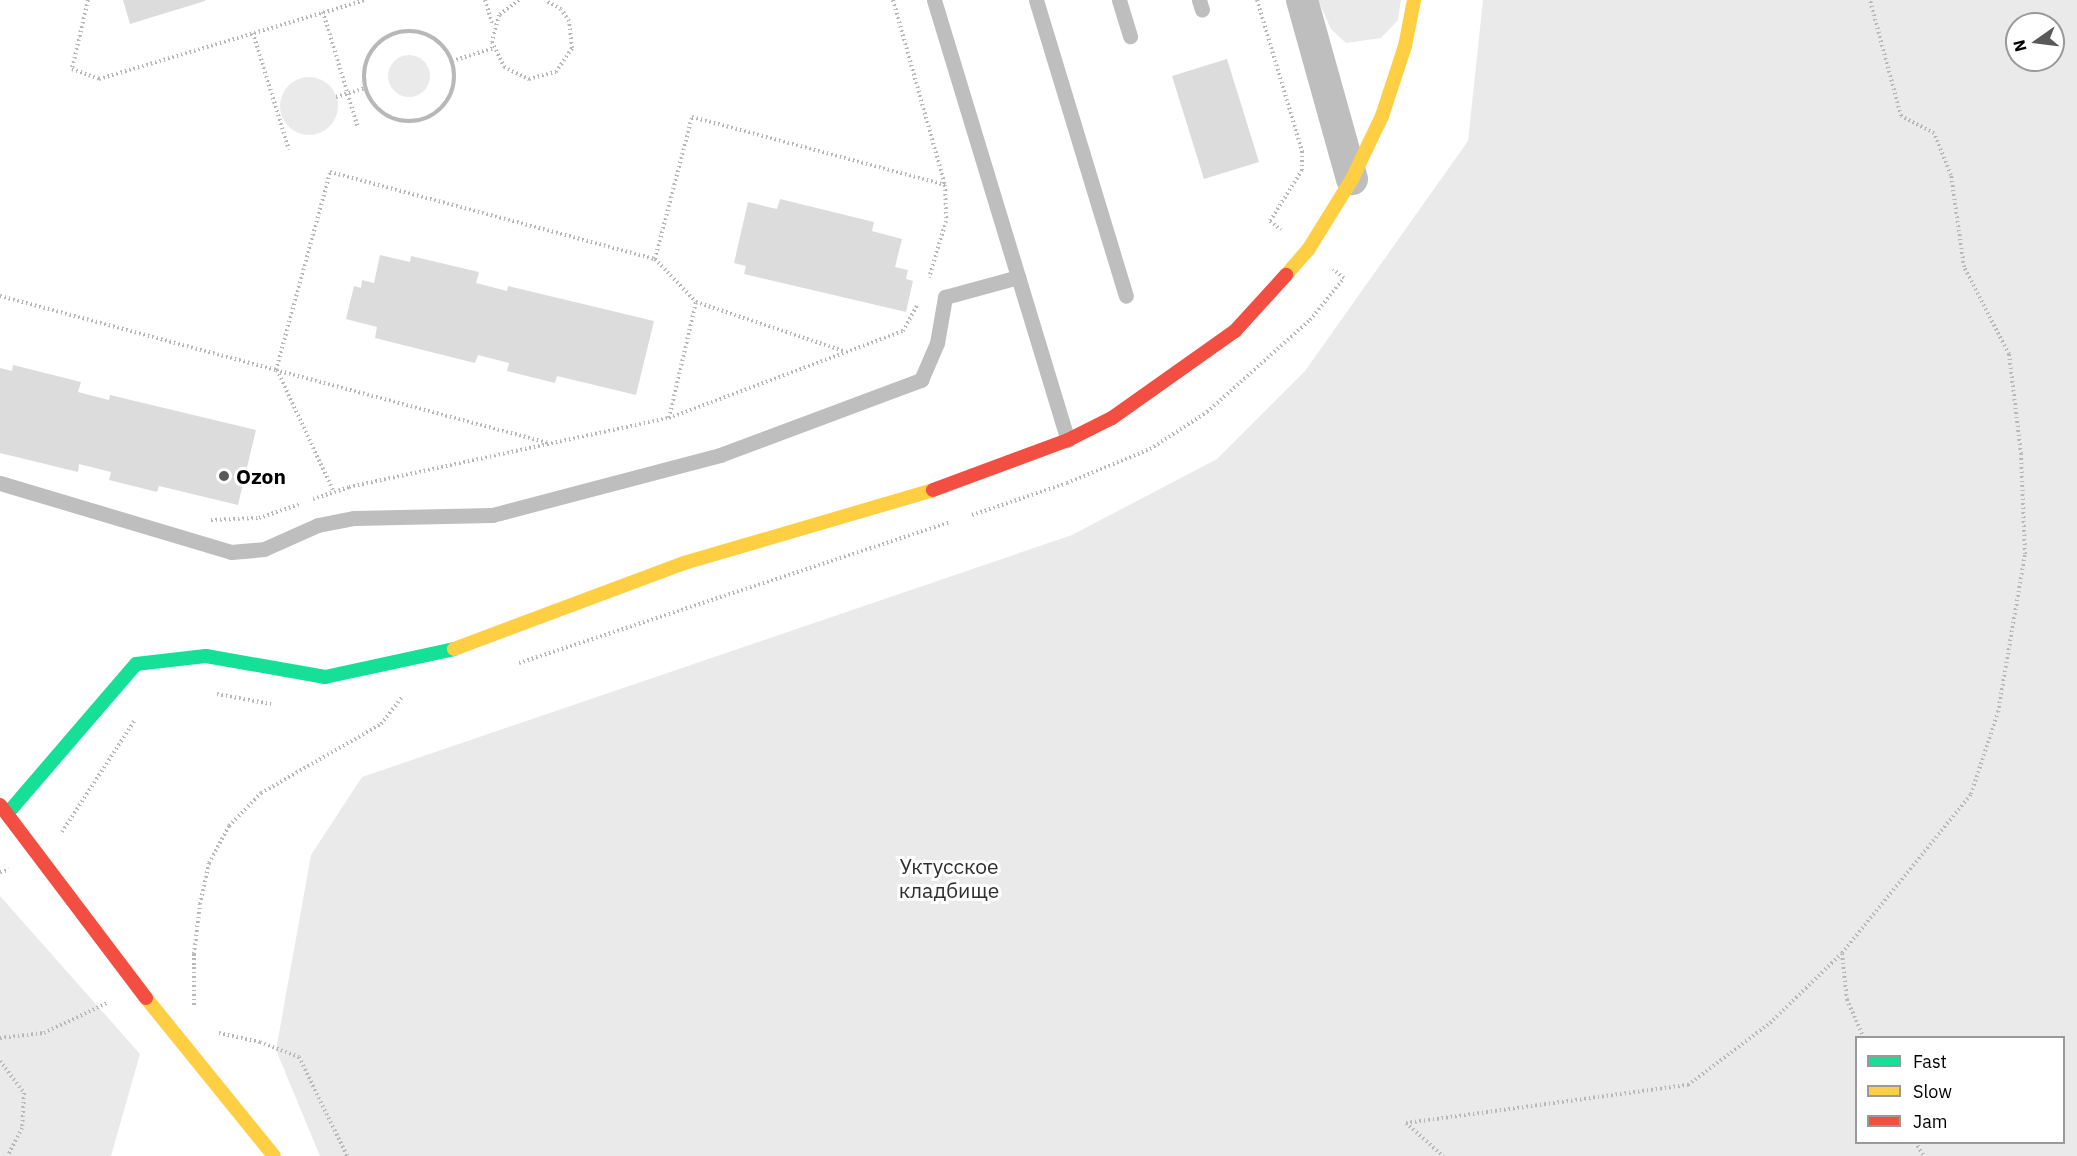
<!DOCTYPE html>
<meta charset="utf-8">
<style>
body{margin:0}
#map{position:relative;width:2077px;height:1156px;overflow:hidden;background:#fff;font-family:"IBM Plex Sans",sans-serif}
div>[style]{position:absolute}
[style*='--x']{left:calc(var(--x)*1px);top:calc(var(--y)*1px);width:calc(var(--w)*1px);rotate:calc(var(--a)*1deg)}
.green>*{inset:0;background:#eaeaea}
.round{border-radius:50%}
.building>*{inset:0;background:#dcdcdc}
.path>*{height:4px;margin-top:-2px;transform-origin:0;background:repeating-linear-gradient(90deg,#b8b8b8 0 1.5px,transparent 0 4.5px)}
.path>.ring{margin:-2px;padding:0;box-sizing:content-box;background:none;border:4px solid #b8b8b8;border-radius:50%}
.lane>*{height:15px;margin:-7.5px;padding:0 7.5px;transform-origin:7.5px;border-radius:7.5px;background:#bebebe}
.street>*{height:32px;margin:-16px;padding:0 16px;transform-origin:16px;border-radius:16px;background:#bebebe}
.fast>*{height:14px;margin:-7px;padding:0 7px;transform-origin:7px;border-radius:7px;background:#16e098}
.slow>*{height:14px;margin:-7px;padding:0 7px;transform-origin:7px;border-radius:7px;background:#ffcf43}
.jam>*{height:14px;margin:-7px;padding:0 7px;transform-origin:7px;border-radius:7px;background:#f24e42}
.dots>*{width:16px;height:16px;translate:-50% -50%;box-sizing:border-box;border:3px solid #fff;border-radius:50%}
span{translate:-50% -50%;white-space:nowrap;text-align:center;line-height:1.15;-webkit-text-stroke:6px #fff;paint-order:stroke}
.poi-label{font-size:21px;color:#000;font-weight:700}
.left{translate:0 -50%;text-align:left}
.park-label{font-size:21px;color:#2f2f2f}
.legend{position:absolute;left:1855px;top:1036px;width:210px;height:108px;box-sizing:border-box;background:#fff;border:2px solid #999;margin:0;padding:8px 10px;list-style:none;font-size:18px;color:#000}
.legend li{display:flex;align-items:center;gap:12px;height:30px}
.legend b{width:30px;border:2px solid #999}
.north{position:absolute;left:2005px;top:12px;width:60px;height:60px;box-sizing:border-box;background:#fff;border:2px solid #999;border-radius:50%;rotate:256deg;font-size:16px;font-weight:700;line-height:24px;text-align:center;color:#000}
.north::after{content:'';display:block;margin:auto;width:21px;height:27px;background:#595959;clip-path:polygon(50% 0,100% 100%,50% 72%,0 100%)}
</style>
<div id="map">
<div class="green">
<div style="clip-path:polygon(1318px 0,1401px 0,1398px 20px,1381px 38px,1346px 43px,1331px 29px)"></div>
<div style="clip-path:polygon(evenodd,1483px 0,2077px 0,2077px 1156px,320px 1156px,276px 1050px,311px 855px,362px 777px,1072px 535px,1217px 459px,1305px 371px,1468px 141px,1483px 0,2017px 24px,2053px 24px,2053px 60px,2017px 60px,2017px 24px,1483px 0,1856px 1038px,2064px 1038px,2064px 1142px,1856px 1142px,1856px 1038px)"></div>
<div class="round" style="left:388px;top:55px;width:42px;height:42px"></div>
<div class="round" style="left:280px;top:77px;width:58px;height:58px"></div>
<div style="clip-path:polygon(0 896px,140px 1054px,111px 1156px,0 1156px)"></div>
</div>
<div class="building">
<div style="clip-path:polygon(123px 0,205px 0,205px 1px,130px 24px)"></div>
<div style="clip-path:polygon(1227px 59px,1259px 162px,1204px 179px,1172px 76px)"></div>
<div style="clip-path:polygon(780px 199px,874px 222px,872px 231px,902px 239px,895px 267px,908px 270px,906px 279px,913px 281px,906px 312px,744px 274px,746px 266px,734px 263px,748px 202px,777px 209px)"></div>
<div style="clip-path:polygon(380px 255px,410px 262px,411px 256px,479px 272px,476px 283px,507px 291px,508px 286px,654px 321px,636px 395px,557px 376px,555px 383px,507px 371px,509px 363px,478px 355px,475px 363px,375px 338px,377px 327px,346px 319px,354px 286px,361px 288px,362px 280px,374px 283px)"></div>
<div style="clip-path:polygon(13px 365px,81px 382px,78px 392px,109px 400px,110px 395px,256px 430px,238px 505px,159px 486px,157px 492px,109px 480px,111px 472px,79px 464px,78px 472px,0 453px,0 368px,12px 371px)"></div>
</div>
<div class="path">
<div style="--x:88;--y:0;--w:71;--a:103.1"></div>
<div style="--x:72;--y:69;--w:29;--a:20"></div>
<div style="--x:99;--y:79;--w:277;--a:-16.5"></div>
<div style="--x:485;--y:0;--w:27;--a:73"></div>
<div style="--x:519;--y:0;--w:25;--a:143"></div>
<div style="--x:499;--y:15;--w:28;--a:105"></div>
<div style="--x:492;--y:42;--w:28;--a:64"></div>
<div style="--x:504;--y:67;--w:28;--a:26"></div>
<div style="--x:529;--y:79;--w:28;--a:-15"></div>
<div style="--x:556;--y:72;--w:29;--a:-56"></div>
<div style="--x:572;--y:48;--w:27;--a:-96"></div>
<div style="--x:569;--y:21;--w:14;--a:-124"></div>
<div style="--x:561;--y:9;--w:18;--a:-151"></div>
<div style="--x:893;--y:0;--w:192;--a:74.3"></div>
<div style="--x:945;--y:185;--w:36;--a:88"></div>
<div style="--x:946;--y:221;--w:59;--a:106.6"></div>
<div style="--x:1257;--y:0;--w:158;--a:73.4"></div>
<div style="--x:1302;--y:151;--w:19;--a:90"></div>
<div style="--x:1302;--y:170;--w:60;--a:122.1"></div>
<div style="--x:1270;--y:221;--w:14;--a:39"></div>
<div style="--x:323;--y:12;--w:121;--a:73.2"></div>
<div class="ring" style="left:364px;top:31px;width:86px;height:86px"></div>
<div style="--x:253;--y:33;--w:122;--a:72.9"></div>
<div style="--x:452;--y:61;--w:44;--a:-17.2"></div>
<div style="--x:336;--y:97;--w:31;--a:-17"></div>
<div style="--x:655;--y:259;--w:59;--a:46.4"></div>
<div style="--x:696;--y:302;--w:155;--a:18.4"></div>
<div style="--x:0;--y:296;--w:286;--a:15"></div>
<div style="--x:276;--y:370;--w:205;--a:-74.7"></div>
<div style="--x:330;--y:172;--w:336;--a:15"></div>
<div style="--x:655;--y:259;--w:147;--a:-75.4"></div>
<div style="--x:692;--y:117;--w:262;--a:15"></div>
<div style="--x:276;--y:370;--w:282;--a:15"></div>
<div style="--x:277;--y:370;--w:135;--a:65"></div>
<div style="--x:669;--y:418;--w:119;--a:-76.9"></div>
<div style="--x:313;--y:499;--w:38;--a:-18"></div>
<div style="--x:349;--y:487;--w:327;--a:-12.2"></div>
<div style="--x:669;--y:418;--w:250;--a:-20.4"></div>
<div style="--x:903;--y:331;--w:29;--a:-61"></div>
<div style="--x:972;--y:515;--w:100;--a:-18.6"></div>
<div style="--x:1067;--y:483;--w:90;--a:-22.3"></div>
<div style="--x:1150;--y:449;--w:68;--a:-33"></div>
<div style="--x:1207;--y:412;--w:138;--a:-41.8"></div>
<div style="--x:1310;--y:320;--w:54;--a:-51"></div>
<div style="--x:1344;--y:278;--w:14;--a:-141"></div>
<div style="--x:211;--y:520;--w:48;--a:-2.4"></div>
<div style="--x:259;--y:518;--w:43;--a:-18.9"></div>
<div style="--x:519;--y:663;--w:454;--a:-18.1"></div>
<div style="--x:217;--y:694;--w:55;--a:10.5"></div>
<div style="--x:62;--y:832;--w:134;--a:-56.9"></div>
<div style="--x:0;--y:872;--w:9;--a:-13"></div>
<div style="--x:194;--y:1005;--w:51;--a:-90"></div>
<div style="--x:194;--y:954;--w:50;--a:-83.2"></div>
<div style="--x:200;--y:904;--w:42;--a:-77.6"></div>
<div style="--x:209;--y:863;--w:42;--a:-61.6"></div>
<div style="--x:229;--y:826;--w:46;--a:-45.9"></div>
<div style="--x:261;--y:793;--w:138;--a:-29.9"></div>
<div style="--x:381;--y:724;--w:34;--a:-52"></div>
<div style="--x:219;--y:1033;--w:42;--a:12.4"></div>
<div style="--x:260;--y:1042;--w:42;--a:21"></div>
<div style="--x:299;--y:1057;--w:110;--a:64.1"></div>
<div style="--x:0;--y:1038;--w:44;--a:-6.5"></div>
<div style="--x:44;--y:1033;--w:70;--a:-25.5"></div>
<div style="--x:1864;--y:1038;--w:42;--a:-114.1"></div>
<div style="--x:1847;--y:1000;--w:47;--a:-96.1"></div>
<div style="--x:1842;--y:953;--w:205;--a:-50.9"></div>
<div style="--x:1971;--y:794;--w:86;--a:-71.8"></div>
<div style="--x:1998;--y:712;--w:160;--a:-80.3"></div>
<div style="--x:2025;--y:554;--w:100;--a:-92.3"></div>
<div style="--x:2021;--y:454;--w:101;--a:-96.8"></div>
<div style="--x:2009;--y:354;--w:98;--a:-117.3"></div>
<div style="--x:1964;--y:267;--w:93;--a:-98"></div>
<div style="--x:1951;--y:175;--w:45;--a:-112"></div>
<div style="--x:1934;--y:133;--w:37;--a:-153"></div>
<div style="--x:1901;--y:116;--w:120;--a:-105"></div>
<div style="--x:0;--y:1061;--w:40;--a:53"></div>
<div style="--x:24;--y:1093;--w:35;--a:93"></div>
<div style="--x:22;--y:1128;--w:31;--a:117"></div>
<div style="--x:1406;--y:1123;--w:285;--a:-7.7"></div>
<div style="--x:1688;--y:1085;--w:103;--a:-37.1"></div>
<div style="--x:1770;--y:1023;--w:100;--a:-44.2"></div>
<div style="--x:1406;--y:1123;--w:50;--a:41.7"></div>
<div style="--x:1915;--y:1142;--w:17;--a:57"></div>
</div>
<div class="lane">
<div style="--x:934;--y:0;--w:460;--a:73.1"></div>
<div style="--x:1036;--y:0;--w:309;--a:73.1"></div>
<div style="--x:1119;--y:0;--w:38;--a:73"></div>
<div style="--x:1199;--y:0;--w:10;--a:73"></div>
<div style="--x:0;--y:483;--w:241;--a:16.6"></div>
<div style="--x:231;--y:552;--w:33;--a:-5"></div>
<div style="--x:264;--y:549;--w:59;--a:-24"></div>
<div style="--x:318;--y:525;--w:37;--a:-11"></div>
<div style="--x:354;--y:518;--w:138;--a:-1.2"></div>
<div style="--x:492;--y:515;--w:236;--a:-14.7"></div>
<div style="--x:720;--y:455;--w:215;--a:-20.5"></div>
<div style="--x:921;--y:380;--w:40;--a:-66.6"></div>
<div style="--x:937;--y:343;--w:47;--a:-80.1"></div>
<div style="--x:945;--y:297;--w:76;--a:-15.3"></div>
</div>
<div class="street">
<div style="--x:1302;--y:0;--w:186;--a:74.4"></div>
</div>
<div class="fast">
<div style="--x:7;--y:814;--w:198;--a:-49.3"></div>
<div style="--x:136;--y:664;--w:70;--a:-6.5"></div>
<div style="--x:206;--y:656;--w:121;--a:10"></div>
<div style="--x:325;--y:677;--w:132;--a:-12.2"></div>
</div>
<div class="slow">
<div style="--x:1286;--y:275;--w:33;--a:-49"></div>
<div style="--x:1308;--y:250;--w:84;--a:-58.2"></div>
<div style="--x:1352;--y:179;--w:70;--a:-64.5"></div>
<div style="--x:1382;--y:116;--w:74;--a:-71.8"></div>
<div style="--x:1405;--y:46;--w:47;--a:-78.9"></div>
<div style="--x:454;--y:649;--w:246;--a:-20.5"></div>
<div style="--x:684;--y:563;--w:259;--a:-16.3"></div>
<div style="--x:146;--y:998;--w:203;--a:51"></div>
</div>
<div class="jam">
<div style="--x:933;--y:490;--w:144;--a:-20.3"></div>
<div style="--x:1068;--y:440;--w:49;--a:-26.6"></div>
<div style="--x:1112;--y:418;--w:151;--a:-35.3"></div>
<div style="--x:1235;--y:331;--w:76;--a:-47.7"></div>
<div style="--x:0;--y:805;--w:242;--a:52.9"></div>
</div>
<div class="dots">
<div style="left:224px;top:476px;background:#595959"></div>
</div>
<div class="poi-label">
<span class="left" style="left:236px;top:476px">Ozon</span>
</div>
<div class="park-label">
<span style="left:949px;top:878px">Уктусское<br>кладбище</span>
</div>
<ul class="legend">
<li><b style="height:8px;background:#16e098"></b>Fast</li>
<li><b style="height:8px;background:#ffcf43"></b>Slow</li>
<li><b style="height:8px;background:#f24e42"></b>Jam</li>
</ul>
<div class="north">N</div>
</div>
